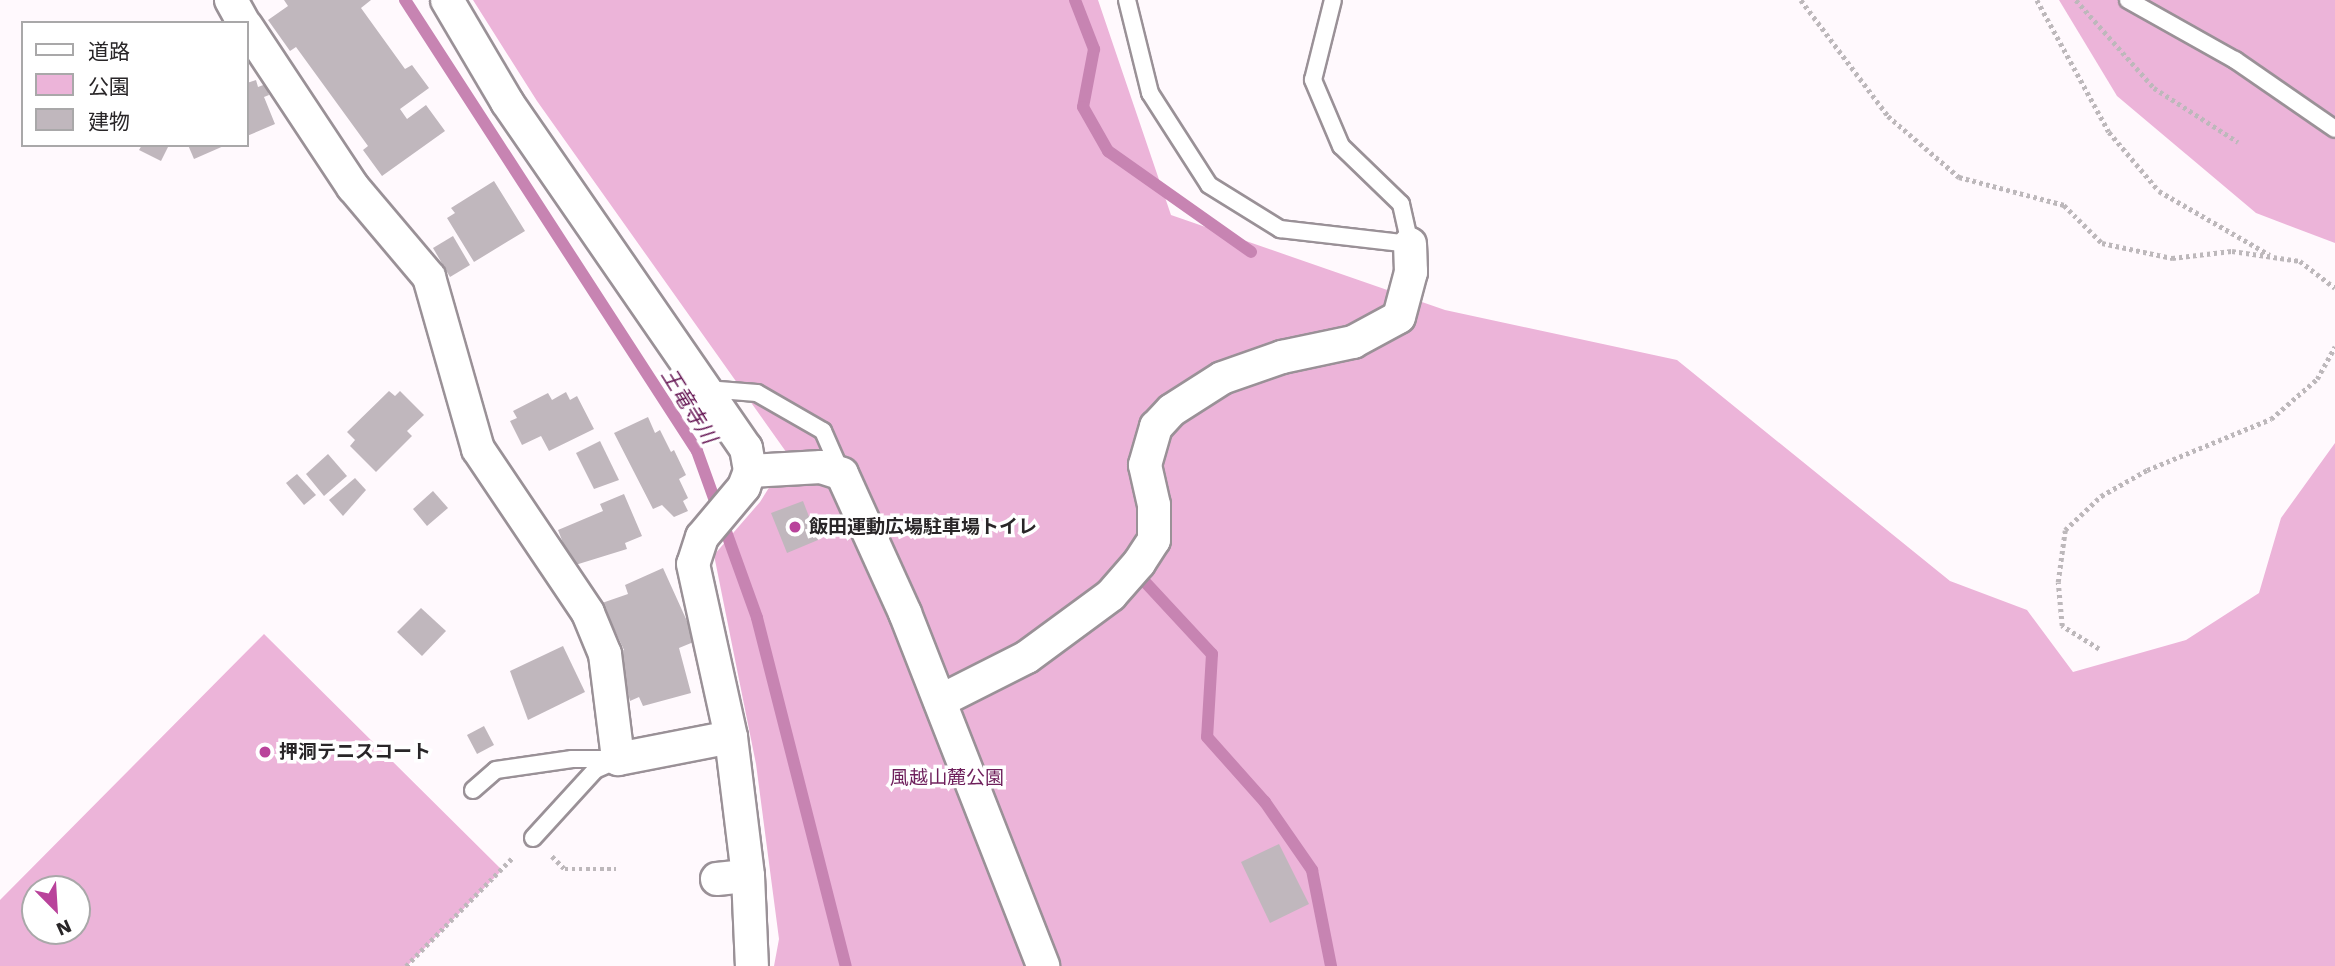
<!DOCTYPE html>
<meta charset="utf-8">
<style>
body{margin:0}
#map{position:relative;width:2335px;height:966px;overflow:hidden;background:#fff9fd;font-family:"Work Sans","Noto Sans JP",sans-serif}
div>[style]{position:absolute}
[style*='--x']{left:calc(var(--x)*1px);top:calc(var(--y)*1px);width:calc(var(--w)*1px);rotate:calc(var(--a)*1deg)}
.green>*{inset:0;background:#ecb4d9}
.stream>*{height:12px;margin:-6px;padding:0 6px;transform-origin:6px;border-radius:6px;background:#c784b2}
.building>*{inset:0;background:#c0b7bd}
.path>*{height:4.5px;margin-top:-2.25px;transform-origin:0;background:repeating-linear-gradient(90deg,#bdb8bb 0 3.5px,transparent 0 7px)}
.roads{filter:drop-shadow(2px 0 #9a9197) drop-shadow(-2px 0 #9a9197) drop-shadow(0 2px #9a9197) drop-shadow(0 -2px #9a9197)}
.lane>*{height:16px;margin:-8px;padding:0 8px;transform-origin:8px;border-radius:8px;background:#fff}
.street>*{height:32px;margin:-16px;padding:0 16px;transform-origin:16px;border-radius:16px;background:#fff}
.dots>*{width:19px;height:19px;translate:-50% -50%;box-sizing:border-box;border:4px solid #fff;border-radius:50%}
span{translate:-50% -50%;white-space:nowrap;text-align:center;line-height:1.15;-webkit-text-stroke:7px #fff;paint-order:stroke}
.poi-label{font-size:19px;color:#292628;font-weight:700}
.left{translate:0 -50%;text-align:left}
.park-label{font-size:19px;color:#6e1f5b}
.water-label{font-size:21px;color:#621150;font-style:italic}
.legend{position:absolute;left:21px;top:21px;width:228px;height:126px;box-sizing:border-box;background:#fff;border:2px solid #a9a8a9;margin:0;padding:9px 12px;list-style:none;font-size:21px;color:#292628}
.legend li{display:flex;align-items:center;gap:14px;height:35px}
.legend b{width:35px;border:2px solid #a9a8a9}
.north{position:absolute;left:21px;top:875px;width:70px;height:70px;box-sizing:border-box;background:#fff;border:2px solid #a9a8a9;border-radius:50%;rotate:156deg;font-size:19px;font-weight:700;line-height:28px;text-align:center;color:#292628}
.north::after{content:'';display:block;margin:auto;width:24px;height:32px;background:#b9439b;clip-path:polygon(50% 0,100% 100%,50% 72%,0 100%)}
</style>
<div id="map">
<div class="green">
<div style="clip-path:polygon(473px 0,1098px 0,1171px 215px,1445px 310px,1677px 360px,1950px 581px,2027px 610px,2073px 672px,2186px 640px,2259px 593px,2281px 518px,2335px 443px,2335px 966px,774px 966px,779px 939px,756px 764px,714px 555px,760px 502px,789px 456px,537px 101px)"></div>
<div style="clip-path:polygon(2059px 0,2335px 0,2335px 243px,2256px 213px,2117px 96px)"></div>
<div style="clip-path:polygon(evenodd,264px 634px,502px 870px,407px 966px,0 966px,0 900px,264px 634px,35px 889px,77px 889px,77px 931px,35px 931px,35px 889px)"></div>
</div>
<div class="stream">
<div style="--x:405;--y:0;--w:537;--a:57.08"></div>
<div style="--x:697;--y:451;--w:177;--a:70.2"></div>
<div style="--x:757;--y:618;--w:359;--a:75.7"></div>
<div style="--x:1075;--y:0;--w:53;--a:68.8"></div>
<div style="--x:1094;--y:49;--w:59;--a:100.7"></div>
<div style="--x:1083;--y:107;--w:51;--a:60.4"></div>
<div style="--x:1108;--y:151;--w:175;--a:35.2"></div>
<div style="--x:1146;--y:583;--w:97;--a:47.1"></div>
<div style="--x:1212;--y:654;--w:83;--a:93.4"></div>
<div style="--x:1207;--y:737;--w:87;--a:48.3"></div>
<div style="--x:1265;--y:802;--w:83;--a:55.3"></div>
<div style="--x:1312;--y:870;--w:98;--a:78.8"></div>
</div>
<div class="building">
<div style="clip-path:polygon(284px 0,371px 0,361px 8px,405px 69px,412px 65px,429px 88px,400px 109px,407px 119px,426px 105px,445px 131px,382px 176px,363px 150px,368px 146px,296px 47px,290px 51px,268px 20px,288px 6px)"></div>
<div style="clip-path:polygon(256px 80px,258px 87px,266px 84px,269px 95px,264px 97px,275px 124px,247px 136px,247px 83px)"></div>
<div style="clip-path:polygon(142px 145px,169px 145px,161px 161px,139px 150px)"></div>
<div style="clip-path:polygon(188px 145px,226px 145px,194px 159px)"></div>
<div style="clip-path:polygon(494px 181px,525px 231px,474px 262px,447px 218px,455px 213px,451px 208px)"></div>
<div style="clip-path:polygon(453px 236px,470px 265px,450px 277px,433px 248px)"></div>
<div style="clip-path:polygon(389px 391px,395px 396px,400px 391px,424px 415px,407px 431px,412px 436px,376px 472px,350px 446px,355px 440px,347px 432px)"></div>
<div style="clip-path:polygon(566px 392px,570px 400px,577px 396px,594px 429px,549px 451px,541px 436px,522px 445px,510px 421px,517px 418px,513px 411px,548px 393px,552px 400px)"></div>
<div style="clip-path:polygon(648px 417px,655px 433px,660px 430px,671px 452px,674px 450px,686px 475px,679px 479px,688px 498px,683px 501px,688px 511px,674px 517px,662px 505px,653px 509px,614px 433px)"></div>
<div style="clip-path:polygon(600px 441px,619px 480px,594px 489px,576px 453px)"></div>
<div style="clip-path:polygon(328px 454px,347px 476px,324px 496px,306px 474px)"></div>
<div style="clip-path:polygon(297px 474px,316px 495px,304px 505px,286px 483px)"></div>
<div style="clip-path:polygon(355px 478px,366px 490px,343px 516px,329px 500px)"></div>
<div style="clip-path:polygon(433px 491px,448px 508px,427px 526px,413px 509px)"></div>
<div style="clip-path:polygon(624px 494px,642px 536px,625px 543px,627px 549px,572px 566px,558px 530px,603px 511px,600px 504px)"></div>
<div style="clip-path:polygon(803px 501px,818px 540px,787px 553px,771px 513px)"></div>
<div style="clip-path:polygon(663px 568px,696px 641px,679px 648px,691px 693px,643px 706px,639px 697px,630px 701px,618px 652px,624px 650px,602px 603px,628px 594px,625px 585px)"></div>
<div style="clip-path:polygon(421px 608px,446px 631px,422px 656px,397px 632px)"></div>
<div style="clip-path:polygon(563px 646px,585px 692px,528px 720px,510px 671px)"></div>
<div style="clip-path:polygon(484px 726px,494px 745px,477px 754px,467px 735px)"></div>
<div style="clip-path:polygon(1279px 844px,1309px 904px,1270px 923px,1241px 862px)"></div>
</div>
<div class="path">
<div style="--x:1801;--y:0;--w:145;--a:53.1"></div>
<div style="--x:1888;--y:116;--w:94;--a:40.7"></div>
<div style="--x:1959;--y:177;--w:109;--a:14.9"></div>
<div style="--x:2064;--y:205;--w:54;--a:45"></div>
<div style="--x:2102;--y:243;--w:72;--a:12.1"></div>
<div style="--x:2172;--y:258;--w:60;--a:-6.7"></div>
<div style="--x:2232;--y:251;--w:69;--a:8.4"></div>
<div style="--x:2300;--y:261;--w:44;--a:37.6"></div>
<div style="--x:2037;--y:0;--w:150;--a:61.4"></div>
<div style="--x:2109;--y:132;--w:77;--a:49.7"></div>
<div style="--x:2159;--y:191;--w:128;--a:30"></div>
<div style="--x:2076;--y:0;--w:118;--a:48.4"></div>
<div style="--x:2154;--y:88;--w:100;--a:32.7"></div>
<div style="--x:2099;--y:649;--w:44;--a:-148.1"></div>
<div style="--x:2062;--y:626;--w:44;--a:-95.2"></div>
<div style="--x:2058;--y:582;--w:52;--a:-82.3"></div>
<div style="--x:2065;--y:530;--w:50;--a:-43.4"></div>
<div style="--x:2101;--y:496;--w:53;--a:-29.5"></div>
<div style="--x:2147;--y:470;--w:134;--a:-22.4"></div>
<div style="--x:2271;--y:419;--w:61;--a:-41"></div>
<div style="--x:2317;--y:379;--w:37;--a:-61"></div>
<div style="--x:552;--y:856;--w:18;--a:45"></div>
<div style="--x:565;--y:869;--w:51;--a:0"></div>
<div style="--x:406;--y:966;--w:153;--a:-45.5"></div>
</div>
<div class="roads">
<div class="lane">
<div style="--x:1127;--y:0;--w:96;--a:76.1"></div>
<div style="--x:1150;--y:93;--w:109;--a:57.3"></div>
<div style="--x:1209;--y:185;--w:84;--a:31.8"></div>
<div style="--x:1280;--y:229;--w:131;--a:6.6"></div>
<div style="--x:1410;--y:244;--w:41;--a:-102.7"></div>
<div style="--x:1401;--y:204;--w:83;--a:-136"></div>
<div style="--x:1341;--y:146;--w:72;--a:-113"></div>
<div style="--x:1313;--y:80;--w:82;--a:-76"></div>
<div style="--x:2128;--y:0;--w:123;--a:29.3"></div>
<div style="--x:2235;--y:60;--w:121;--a:34.6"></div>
<div style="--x:706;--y:389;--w:51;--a:4.5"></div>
<div style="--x:757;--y:393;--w:76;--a:29.9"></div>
<div style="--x:823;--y:431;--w:45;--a:66.3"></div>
<div style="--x:473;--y:790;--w:30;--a:-41"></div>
<div style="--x:496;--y:770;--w:77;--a:-8.2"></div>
<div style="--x:572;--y:759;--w:46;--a:0"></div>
<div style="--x:533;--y:838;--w:92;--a:-47.6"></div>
<div style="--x:595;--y:770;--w:20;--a:-24"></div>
</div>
<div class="street">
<div style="--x:231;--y:0;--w:26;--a:61"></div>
<div style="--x:447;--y:0;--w:118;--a:59.5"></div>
<div style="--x:507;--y:102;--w:421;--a:55.4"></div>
<div style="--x:746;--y:448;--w:23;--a:80"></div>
<div style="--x:750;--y:471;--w:17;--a:111"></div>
<div style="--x:744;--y:487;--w:65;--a:130"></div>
<div style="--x:702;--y:537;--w:28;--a:108"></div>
<div style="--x:693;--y:564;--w:177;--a:77.6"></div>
<div style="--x:731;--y:737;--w:140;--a:83"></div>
<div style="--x:748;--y:876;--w:90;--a:87.5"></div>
<div style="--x:247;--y:27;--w:192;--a:56.5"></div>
<div style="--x:353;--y:187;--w:118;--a:49.8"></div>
<div style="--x:429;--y:277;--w:179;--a:74.1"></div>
<div style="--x:478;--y:449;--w:197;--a:56.1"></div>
<div style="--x:588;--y:613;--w:44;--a:67.5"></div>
<div style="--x:605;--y:654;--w:106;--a:82.9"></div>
<div style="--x:618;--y:759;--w:115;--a:-11"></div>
<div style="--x:750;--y:471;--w:71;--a:-3.2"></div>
<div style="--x:821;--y:467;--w:22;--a:18"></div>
<div style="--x:842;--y:474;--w:153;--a:65.6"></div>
<div style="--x:905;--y:613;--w:379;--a:68.6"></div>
<div style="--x:940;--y:701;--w:97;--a:-26.8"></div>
<div style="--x:1027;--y:657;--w:104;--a:-36.4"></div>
<div style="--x:1111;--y:595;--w:43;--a:-48.8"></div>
<div style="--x:1139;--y:563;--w:27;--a:-57"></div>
<div style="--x:1154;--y:540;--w:35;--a:-90"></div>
<div style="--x:1154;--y:505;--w:41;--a:-102.7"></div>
<div style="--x:1145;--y:465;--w:40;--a:-74"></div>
<div style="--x:1156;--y:427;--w:23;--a:-47"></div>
<div style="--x:1172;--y:410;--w:59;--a:-32.6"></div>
<div style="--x:1222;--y:378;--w:64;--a:-19.3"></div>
<div style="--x:1282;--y:357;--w:73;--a:-11.9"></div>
<div style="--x:1353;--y:342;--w:52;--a:-28.5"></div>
<div style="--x:1399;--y:317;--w:47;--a:-75.1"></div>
<div style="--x:1411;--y:272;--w:28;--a:-92"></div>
<div style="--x:717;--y:879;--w:31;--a:-6"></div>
</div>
</div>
<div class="dots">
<div style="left:795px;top:527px;background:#b9439b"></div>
<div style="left:265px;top:752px;background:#b9439b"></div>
</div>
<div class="poi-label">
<span class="left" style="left:809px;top:527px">飯田運動広場駐車場トイレ</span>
<span class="left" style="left:279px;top:752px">押洞テニスコート</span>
</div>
<div class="park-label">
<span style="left:947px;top:778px">風越山麓公園</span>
</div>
<div class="water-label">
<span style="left:689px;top:406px;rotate:58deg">王竜寺川</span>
</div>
<ul class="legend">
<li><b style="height:9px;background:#fff"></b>道路</li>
<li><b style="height:19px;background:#ecb4d9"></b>公園</li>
<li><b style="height:19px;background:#c0b7bd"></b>建物</li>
</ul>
<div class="north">N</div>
</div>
